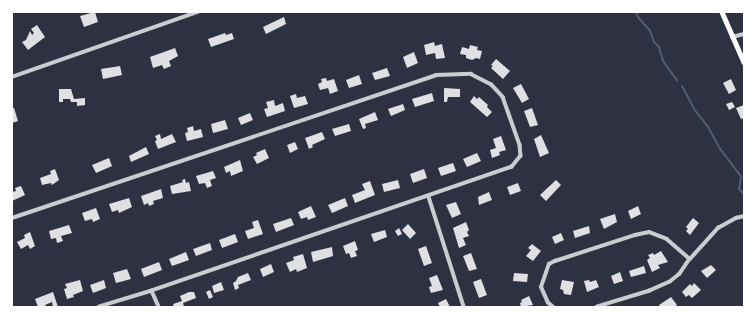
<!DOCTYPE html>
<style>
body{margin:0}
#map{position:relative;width:756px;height:319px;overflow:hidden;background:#2d3142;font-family:"Source Sans 3",sans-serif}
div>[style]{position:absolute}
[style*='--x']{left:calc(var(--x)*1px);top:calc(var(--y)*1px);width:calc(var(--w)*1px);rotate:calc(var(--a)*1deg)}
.stream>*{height:2px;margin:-1px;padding:0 1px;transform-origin:1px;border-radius:1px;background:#4f5d75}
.building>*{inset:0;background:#e0e0e3}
.minor>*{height:3.5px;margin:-1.75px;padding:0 1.75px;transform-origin:1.75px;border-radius:1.75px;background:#caccd0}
.secondary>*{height:4.5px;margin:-2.25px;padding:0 2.25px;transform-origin:2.25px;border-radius:2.25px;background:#fff}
span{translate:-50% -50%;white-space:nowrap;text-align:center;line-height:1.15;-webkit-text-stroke:4px #fff;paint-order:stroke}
.frame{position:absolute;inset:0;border:13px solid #fff;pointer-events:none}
</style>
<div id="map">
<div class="stream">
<div style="--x:636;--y:12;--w:5;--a:68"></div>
<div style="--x:638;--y:17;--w:18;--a:49"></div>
<div style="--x:650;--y:31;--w:12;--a:70"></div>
<div style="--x:654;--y:42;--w:7;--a:45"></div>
<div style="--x:659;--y:47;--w:15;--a:74"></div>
<div style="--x:663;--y:61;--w:24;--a:54"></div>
<div style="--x:682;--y:86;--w:26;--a:62"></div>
<div style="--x:694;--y:109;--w:23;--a:52"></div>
<div style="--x:708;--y:127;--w:26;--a:61"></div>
<div style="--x:721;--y:150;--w:34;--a:53"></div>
<div style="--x:741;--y:177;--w:12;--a:99"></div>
<div style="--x:739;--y:189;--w:7;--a:45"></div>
</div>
<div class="building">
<div style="clip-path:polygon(95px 12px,98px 22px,84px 27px,80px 16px)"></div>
<div style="clip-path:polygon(284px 17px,286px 24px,266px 34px,263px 27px)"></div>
<div style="clip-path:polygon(37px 25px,45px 37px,28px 50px,22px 42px,26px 40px,30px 31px,32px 35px,34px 33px,31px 29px)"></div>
<div style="clip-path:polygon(225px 33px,226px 35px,232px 33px,234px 39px,211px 47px,208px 39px)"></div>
<div style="clip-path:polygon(434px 42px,435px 46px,442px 44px,445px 58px,436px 59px,435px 53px,426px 55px,424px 45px)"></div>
<div style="clip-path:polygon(470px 45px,478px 47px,477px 50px,482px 51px,480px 59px,476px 58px,472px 60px,466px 58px,466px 55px,460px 54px,462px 47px,469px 49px)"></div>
<div style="clip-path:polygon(175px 48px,178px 56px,169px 61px,171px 66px,164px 69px,162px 65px,153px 68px,150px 57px)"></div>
<div style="clip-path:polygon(414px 52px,418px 63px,407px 68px,403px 57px)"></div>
<div style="clip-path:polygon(496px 59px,510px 71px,503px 79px,491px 68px,493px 66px,491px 65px)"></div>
<div style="clip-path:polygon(120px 66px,122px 75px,103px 79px,101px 69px)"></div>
<div style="clip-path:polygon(387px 68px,390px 76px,375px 80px,372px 73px)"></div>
<div style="clip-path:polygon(359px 75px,362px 84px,349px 88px,346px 80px)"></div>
<div style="clip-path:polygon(326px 78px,327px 81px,334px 79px,338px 91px,330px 94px,328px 88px,320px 90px,318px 84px,322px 82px,321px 79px)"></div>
<div style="clip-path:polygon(731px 79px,736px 90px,729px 94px,723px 83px)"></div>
<div style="clip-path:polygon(521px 84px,529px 99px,522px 103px,513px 88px)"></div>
<div style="clip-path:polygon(444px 88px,460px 89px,460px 97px,448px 97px,447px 102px,444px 102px)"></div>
<div style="clip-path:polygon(59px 89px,71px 89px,74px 99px,85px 98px,85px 105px,77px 106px,77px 102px,71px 102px,70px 99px,63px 99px,63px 102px,59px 102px)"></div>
<div style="clip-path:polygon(432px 93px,434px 101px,415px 107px,412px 99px)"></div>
<div style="clip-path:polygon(296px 94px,297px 98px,305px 96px,308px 104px,294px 108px,290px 96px)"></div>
<div style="clip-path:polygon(474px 96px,477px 99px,479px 97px,488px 105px,487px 107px,492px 112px,487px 117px,470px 102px)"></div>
<div style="clip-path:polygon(274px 100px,275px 106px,283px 103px,285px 111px,267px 117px,264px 109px,268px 108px,266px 102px)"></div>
<div style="clip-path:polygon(732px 102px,735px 107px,729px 110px,726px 104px)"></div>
<div style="clip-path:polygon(403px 104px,405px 110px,391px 116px,388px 109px)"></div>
<div style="clip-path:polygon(744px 105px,744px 118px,741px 119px,736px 108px)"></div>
<div style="clip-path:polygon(12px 108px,14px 108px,18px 121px,12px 123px)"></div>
<div style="clip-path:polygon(532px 108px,538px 125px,530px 127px,524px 111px)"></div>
<div style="clip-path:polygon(375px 112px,378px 120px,365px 124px,366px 128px,363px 129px,359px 119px)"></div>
<div style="clip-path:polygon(250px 113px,253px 120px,241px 125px,238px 118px)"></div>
<div style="clip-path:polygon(225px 120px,228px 129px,213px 133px,211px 124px)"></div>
<div style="clip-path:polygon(349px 124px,351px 131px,335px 136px,332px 129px)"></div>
<div style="clip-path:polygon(193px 126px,194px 131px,201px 129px,203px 137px,187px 141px,185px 133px,188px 132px,187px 128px)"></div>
<div style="clip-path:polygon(322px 132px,325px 139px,312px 145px,313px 147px,309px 149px,305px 138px)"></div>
<div style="clip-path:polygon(160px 134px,161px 139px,172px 134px,176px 142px,158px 149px,155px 141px,157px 140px,155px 136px)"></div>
<div style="clip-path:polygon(541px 135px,549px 153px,540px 157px,534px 139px)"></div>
<div style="clip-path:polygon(501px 136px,506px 150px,499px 152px,500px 155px,492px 158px,490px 150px,496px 148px,493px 139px)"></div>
<div style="clip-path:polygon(295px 142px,298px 149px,290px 153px,287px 145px)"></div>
<div style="clip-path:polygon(146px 147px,149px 154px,131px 162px,129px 156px)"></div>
<div style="clip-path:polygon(265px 149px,269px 158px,257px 164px,253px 157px,257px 155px,256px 153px)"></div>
<div style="clip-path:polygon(477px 153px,481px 161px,467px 167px,463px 159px)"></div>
<div style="clip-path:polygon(109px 158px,112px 166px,96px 173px,92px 165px)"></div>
<div style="clip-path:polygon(240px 160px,243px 171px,231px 176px,230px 171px,226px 173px,224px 167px)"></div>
<div style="clip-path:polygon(453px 163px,456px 171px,441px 176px,438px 168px)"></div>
<div style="clip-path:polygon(55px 169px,59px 180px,52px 185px,51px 183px,42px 185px,40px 178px,51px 174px,50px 171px)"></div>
<div style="clip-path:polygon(424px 169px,427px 178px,413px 183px,410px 174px)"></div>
<div style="clip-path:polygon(213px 171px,216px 178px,210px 180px,212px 186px,207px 188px,205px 183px,199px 184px,196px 176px)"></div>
<div style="clip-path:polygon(185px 179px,186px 183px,189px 182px,191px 191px,172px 194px,170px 186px,183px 182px,182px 180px)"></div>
<div style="clip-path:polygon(398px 180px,400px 188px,384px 192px,382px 184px)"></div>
<div style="clip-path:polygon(556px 180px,561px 185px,546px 201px,540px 195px)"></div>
<div style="clip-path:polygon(370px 181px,375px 195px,355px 203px,352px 195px,365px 190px,362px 184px)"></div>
<div style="clip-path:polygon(518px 183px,521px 191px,510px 195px,507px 187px)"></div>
<div style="clip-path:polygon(21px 186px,25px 195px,12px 201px,12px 192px,16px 191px,15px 188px)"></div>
<div style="clip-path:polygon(161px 189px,163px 198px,153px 201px,154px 204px,149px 206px,148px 203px,144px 205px,141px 196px)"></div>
<div style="clip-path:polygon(489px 192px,492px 200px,479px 205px,478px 197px)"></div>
<div style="clip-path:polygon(129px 198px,132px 207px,119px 213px,118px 210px,112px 212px,109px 204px)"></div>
<div style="clip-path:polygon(345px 198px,348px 206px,332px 213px,328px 205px)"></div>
<div style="clip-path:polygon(456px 202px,461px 214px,452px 218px,446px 205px)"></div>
<div style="clip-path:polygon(311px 206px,316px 217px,308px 220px,307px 217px,301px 219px,298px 212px)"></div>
<div style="clip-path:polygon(638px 206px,641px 214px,631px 219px,628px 211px)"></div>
<div style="clip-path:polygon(96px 208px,100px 219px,93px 222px,92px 219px,85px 221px,82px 213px)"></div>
<div style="clip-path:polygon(615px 214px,617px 222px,604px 229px,600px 219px)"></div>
<div style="clip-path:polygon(291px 218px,294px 225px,276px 232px,273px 224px)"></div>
<div style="clip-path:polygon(693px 218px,699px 223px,690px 235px,686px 231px,688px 229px,686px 227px)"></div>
<div style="clip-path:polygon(258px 220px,263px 234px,248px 239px,245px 231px,254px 228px,252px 222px)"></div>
<div style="clip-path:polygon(466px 222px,469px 230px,467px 232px,469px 236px,463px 238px,466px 245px,459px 248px,453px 228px)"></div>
<div style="clip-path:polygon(408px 224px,416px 233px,410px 239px,402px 230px)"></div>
<div style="clip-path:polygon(69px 225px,72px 233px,61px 236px,63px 241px,57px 243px,56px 238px,51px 239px,49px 231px)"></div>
<div style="clip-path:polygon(589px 226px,590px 233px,575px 238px,573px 231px)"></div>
<div style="clip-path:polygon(399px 228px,402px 234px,398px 236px,395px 231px)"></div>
<div style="clip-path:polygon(385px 230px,387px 237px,374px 242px,371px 234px)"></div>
<div style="clip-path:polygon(30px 232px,35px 246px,30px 249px,28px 245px,21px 249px,17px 242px,25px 238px,24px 235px)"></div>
<div style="clip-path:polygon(561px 233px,564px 240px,555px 244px,552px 237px)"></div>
<div style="clip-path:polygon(235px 234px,238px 242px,222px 248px,219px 240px)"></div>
<div style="clip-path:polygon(355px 241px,358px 250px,355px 251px,357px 256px,351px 258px,349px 253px,346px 254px,343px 246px)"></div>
<div style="clip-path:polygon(210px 243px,212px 250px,196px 256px,193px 249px)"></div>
<div style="clip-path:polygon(532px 244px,541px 251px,533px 261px,526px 256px,531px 250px,528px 248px)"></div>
<div style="clip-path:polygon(426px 246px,432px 263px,424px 266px,418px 249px)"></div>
<div style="clip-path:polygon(332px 247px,333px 256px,313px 262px,311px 252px)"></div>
<div style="clip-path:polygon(661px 251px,668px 262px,658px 265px,660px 268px,652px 272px,647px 260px,650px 258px,648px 255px,653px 253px,654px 255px)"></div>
<div style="clip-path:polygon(186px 252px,189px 260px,172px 266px,169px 259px)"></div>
<div style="clip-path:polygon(471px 253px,477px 269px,469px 271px,463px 256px)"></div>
<div style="clip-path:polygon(303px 254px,307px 268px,297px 272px,296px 269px,290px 272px,286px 263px,294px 260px,293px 257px)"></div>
<div style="clip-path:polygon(159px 262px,162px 270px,144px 277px,141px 269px)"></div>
<div style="clip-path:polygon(271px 264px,274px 272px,263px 277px,260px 269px)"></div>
<div style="clip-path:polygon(711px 265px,716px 270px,707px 278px,701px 271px)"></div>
<div style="clip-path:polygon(644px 266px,646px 273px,631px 277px,629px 271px)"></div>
<div style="clip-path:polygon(127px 269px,131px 279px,116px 283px,113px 273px)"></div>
<div style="clip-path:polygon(620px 272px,623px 281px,614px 284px,611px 276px)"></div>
<div style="clip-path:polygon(248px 273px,251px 280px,238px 285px,239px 288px,235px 290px,233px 283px,236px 281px,238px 277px)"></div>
<div style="clip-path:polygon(514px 273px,528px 274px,527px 282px,513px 281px)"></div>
<div style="clip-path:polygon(437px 275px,443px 290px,431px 293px,429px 287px,432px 286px,429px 278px)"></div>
<div style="clip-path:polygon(481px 279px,487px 295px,479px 298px,473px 282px)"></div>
<div style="clip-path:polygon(80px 280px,83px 291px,73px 295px,74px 297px,67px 299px,64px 289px,67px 288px,65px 284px)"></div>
<div style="clip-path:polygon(104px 280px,106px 288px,93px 293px,90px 285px)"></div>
<div style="clip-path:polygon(562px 280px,574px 282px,571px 295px,564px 294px,563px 290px,560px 289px)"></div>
<div style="clip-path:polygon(589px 280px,590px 282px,596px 280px,599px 287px,587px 292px,584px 281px)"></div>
<div style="clip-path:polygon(221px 282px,224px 290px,214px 293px,212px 286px)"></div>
<div style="clip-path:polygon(694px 283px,701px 290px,692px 298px,689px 295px,686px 297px,682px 292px,690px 284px,692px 286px)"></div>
<div style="clip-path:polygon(210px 290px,213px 297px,209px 299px,206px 292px)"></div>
<div style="clip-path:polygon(53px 292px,58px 307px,53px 307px,52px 302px,45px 305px,46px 307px,38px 307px,35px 299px)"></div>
<div style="clip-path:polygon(189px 292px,194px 292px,196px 298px,183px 303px,184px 307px,174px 307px,173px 304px,182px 301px,180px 296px)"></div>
<div style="clip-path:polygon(529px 296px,533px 305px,521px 307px,520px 303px,522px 302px,521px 300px)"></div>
<div style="clip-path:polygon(671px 297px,677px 305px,674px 307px,660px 307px,659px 305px)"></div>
<div style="clip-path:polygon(446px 299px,450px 307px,440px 307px,438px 303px)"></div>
</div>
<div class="minor">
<div style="--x:732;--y:37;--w:12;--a:-14"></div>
<div style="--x:12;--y:77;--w:197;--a:-19.3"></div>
<div style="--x:429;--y:197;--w:115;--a:72.3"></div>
<div style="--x:12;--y:218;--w:447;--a:-18.6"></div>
<div style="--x:436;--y:75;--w:35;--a:-2"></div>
<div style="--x:471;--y:74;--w:22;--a:27"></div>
<div style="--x:491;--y:84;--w:18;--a:47"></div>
<div style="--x:503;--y:97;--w:51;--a:70.5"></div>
<div style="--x:520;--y:145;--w:11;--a:85"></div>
<div style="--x:521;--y:156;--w:14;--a:129"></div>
<div style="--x:512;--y:167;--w:381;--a:161"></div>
<div style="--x:152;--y:291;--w:55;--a:163.2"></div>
<div style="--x:690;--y:259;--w:42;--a:-47.9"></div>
<div style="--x:718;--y:228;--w:21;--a:-29"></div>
<div style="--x:736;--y:218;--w:8;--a:-14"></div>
<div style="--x:152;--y:291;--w:17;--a:66"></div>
<div style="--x:553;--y:307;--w:6;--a:-141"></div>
<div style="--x:548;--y:303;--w:17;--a:-114"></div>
<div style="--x:541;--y:287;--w:24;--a:-71"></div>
<div style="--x:549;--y:264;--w:7;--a:-27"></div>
<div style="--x:555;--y:261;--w:84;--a:-18"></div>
<div style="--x:635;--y:235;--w:14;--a:-12"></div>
<div style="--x:649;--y:232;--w:19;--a:21"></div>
<div style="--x:667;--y:239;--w:30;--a:41"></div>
<div style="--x:690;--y:259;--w:18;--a:124"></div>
<div style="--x:680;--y:274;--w:13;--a:141"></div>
<div style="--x:670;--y:282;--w:22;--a:156"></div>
<div style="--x:650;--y:291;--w:55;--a:163.2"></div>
</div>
<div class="secondary">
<div style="--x:722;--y:12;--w:55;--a:66.3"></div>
</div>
<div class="frame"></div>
</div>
